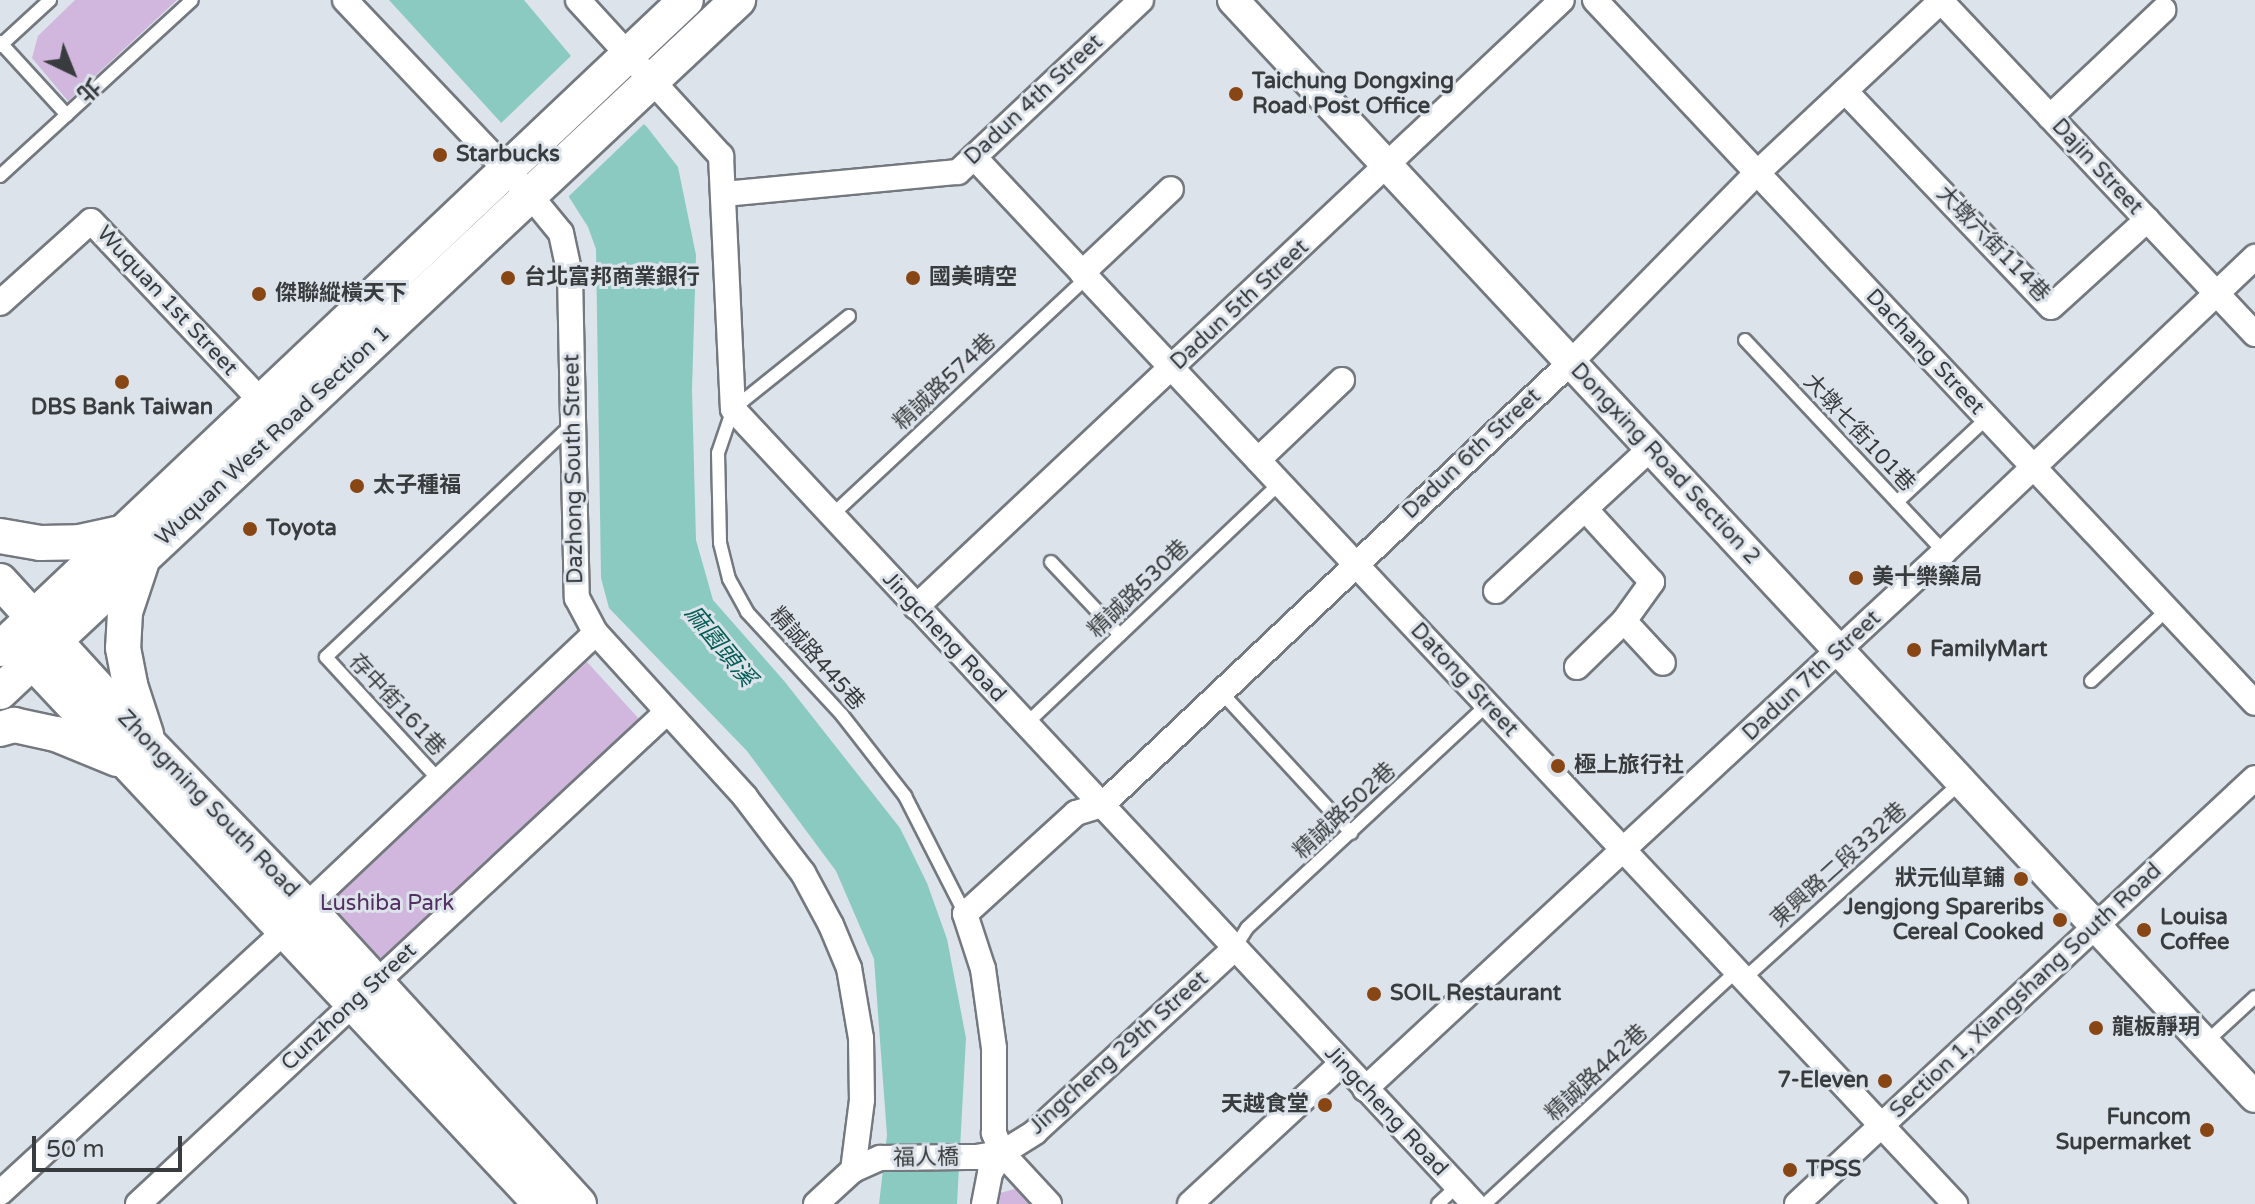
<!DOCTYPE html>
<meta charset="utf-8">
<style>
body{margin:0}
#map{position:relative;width:2255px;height:1204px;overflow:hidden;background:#dde3ea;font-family:"Varela Round","Noto Sans TC",sans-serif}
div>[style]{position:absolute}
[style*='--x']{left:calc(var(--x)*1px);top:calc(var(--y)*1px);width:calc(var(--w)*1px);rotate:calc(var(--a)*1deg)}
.green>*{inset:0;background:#d1b6de}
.water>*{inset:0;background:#8bcac1}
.pier>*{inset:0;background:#dde3ea}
.roads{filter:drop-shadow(2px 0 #74797f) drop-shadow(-2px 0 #74797f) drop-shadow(0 2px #74797f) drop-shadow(0 -2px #74797f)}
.service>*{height:12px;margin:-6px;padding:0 6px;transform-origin:6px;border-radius:6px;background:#fff}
.minor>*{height:24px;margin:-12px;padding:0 12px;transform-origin:12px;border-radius:12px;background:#fff}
.tertiary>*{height:30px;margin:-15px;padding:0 15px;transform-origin:15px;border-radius:15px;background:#fff}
.secondary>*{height:34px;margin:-17px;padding:0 17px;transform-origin:17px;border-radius:17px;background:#fff}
.dots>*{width:22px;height:22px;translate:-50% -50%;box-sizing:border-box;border:4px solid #dde3ea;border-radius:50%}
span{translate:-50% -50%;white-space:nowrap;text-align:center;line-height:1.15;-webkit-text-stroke:6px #dde3ea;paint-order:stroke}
.poi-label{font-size:22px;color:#393c3e;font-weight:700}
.left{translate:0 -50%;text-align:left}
.right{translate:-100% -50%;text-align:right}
.street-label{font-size:22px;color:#393c3e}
.park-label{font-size:22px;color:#542f64}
.water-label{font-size:24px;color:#005d55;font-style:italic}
.north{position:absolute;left:32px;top:32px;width:80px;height:80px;-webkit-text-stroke:6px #dde3ea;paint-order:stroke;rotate:137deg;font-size:22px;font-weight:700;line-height:32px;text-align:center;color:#393c3e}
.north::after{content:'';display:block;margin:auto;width:28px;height:36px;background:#393c3e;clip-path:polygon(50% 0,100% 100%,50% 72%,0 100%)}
.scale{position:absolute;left:32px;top:1136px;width:150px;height:36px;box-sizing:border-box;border:4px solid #393c3e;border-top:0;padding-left:10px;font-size:24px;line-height:28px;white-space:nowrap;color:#393c3e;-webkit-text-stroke:6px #dde3ea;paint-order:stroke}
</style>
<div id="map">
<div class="green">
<div style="clip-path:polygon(75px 0,177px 0,68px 101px,32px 58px,38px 36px)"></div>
<div style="clip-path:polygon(587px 662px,641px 721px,384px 963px,327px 905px)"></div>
<div style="clip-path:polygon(1015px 1189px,1029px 1204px,999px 1204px,1000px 1193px)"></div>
</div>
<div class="water">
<div style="clip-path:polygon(389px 0,524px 0,571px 56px,647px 127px,678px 167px,696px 255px,692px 390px,696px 540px,713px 600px,785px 682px,900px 828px,927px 883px,947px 939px,966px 1038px,957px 1204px,879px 1204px,887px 1135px,874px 959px,836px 871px,747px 751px,609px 608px,601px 578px,596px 249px,588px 227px,569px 197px)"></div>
</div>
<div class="pier">
<div style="clip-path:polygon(574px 53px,645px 123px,567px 198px,498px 126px)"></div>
</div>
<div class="roads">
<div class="service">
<div style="--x:0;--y:42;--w:99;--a:47.5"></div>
<div style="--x:0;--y:46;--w:68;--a:-42.6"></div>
<div style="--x:0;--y:176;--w:260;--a:-42.5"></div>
<div style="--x:849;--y:316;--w:149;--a:141.3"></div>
<div style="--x:733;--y:409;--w:46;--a:108.8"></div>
<div style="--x:718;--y:453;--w:90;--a:88.7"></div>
<div style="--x:720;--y:543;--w:37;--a:76"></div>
<div style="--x:729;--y:579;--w:38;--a:61"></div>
<div style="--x:747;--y:612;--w:140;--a:47.3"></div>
<div style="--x:842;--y:715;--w:103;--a:52.1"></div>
<div style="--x:905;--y:796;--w:132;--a:63"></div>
<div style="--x:1745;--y:340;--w:291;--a:46.8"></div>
<div style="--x:1897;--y:502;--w:123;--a:-43"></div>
<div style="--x:831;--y:516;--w:350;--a:-43"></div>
<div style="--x:1051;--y:562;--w:100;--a:46.6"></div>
<div style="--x:2091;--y:681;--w:104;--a:-43.1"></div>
<div style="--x:1221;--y:692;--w:192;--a:47.3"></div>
<div style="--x:1025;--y:725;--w:352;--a:-43.5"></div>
<div style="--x:439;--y:780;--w:167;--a:-132.6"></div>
<div style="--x:326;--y:657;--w:337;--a:-43.4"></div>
<div style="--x:1234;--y:949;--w:25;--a:-58"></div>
<div style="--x:1247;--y:928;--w:328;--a:-42.9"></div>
<div style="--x:1744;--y:979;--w:294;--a:-42.2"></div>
<div style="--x:2205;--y:1043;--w:68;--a:-42.6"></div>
<div style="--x:1438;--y:1204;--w:26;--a:-43"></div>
<div style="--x:1485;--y:1204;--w:343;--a:-42.8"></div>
</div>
<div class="minor">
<div style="--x:345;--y:0;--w:267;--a:46.5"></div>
<div style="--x:529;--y:194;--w:50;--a:50.6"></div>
<div style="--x:561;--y:233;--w:43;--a:77.9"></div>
<div style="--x:570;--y:275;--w:323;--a:88.8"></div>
<div style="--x:577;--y:598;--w:40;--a:62"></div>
<div style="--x:596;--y:633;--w:222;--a:47.7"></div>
<div style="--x:745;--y:797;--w:96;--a:52.7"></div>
<div style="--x:803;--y:873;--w:59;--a:61.7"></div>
<div style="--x:831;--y:925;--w:47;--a:67.3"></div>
<div style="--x:849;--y:968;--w:71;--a:80.3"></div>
<div style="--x:861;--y:1038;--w:62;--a:89.1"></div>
<div style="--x:862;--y:1100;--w:71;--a:97.3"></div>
<div style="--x:578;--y:0;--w:212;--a:47.5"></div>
<div style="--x:721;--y:156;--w:253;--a:87.3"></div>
<div style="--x:733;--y:409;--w:1087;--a:47.01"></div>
<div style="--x:1595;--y:0;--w:964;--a:46.81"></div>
<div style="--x:1940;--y:0;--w:459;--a:46.7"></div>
<div style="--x:1845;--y:91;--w:298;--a:46.4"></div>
<div style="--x:2051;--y:307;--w:130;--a:-42.2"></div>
<div style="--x:2050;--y:117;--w:156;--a:-43.4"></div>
<div style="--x:974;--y:157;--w:1435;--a:46.86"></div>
<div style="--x:724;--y:194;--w:235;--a:-5.4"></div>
<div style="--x:958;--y:172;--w:251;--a:-43.2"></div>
<div style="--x:1082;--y:273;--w:122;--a:-43.3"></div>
<div style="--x:0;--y:303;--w:122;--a:-42"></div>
<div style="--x:91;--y:221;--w:249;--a:46.6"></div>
<div style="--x:1258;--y:460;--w:116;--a:-43.6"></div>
<div style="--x:1496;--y:591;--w:211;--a:-42.7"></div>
<div style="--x:916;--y:607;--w:886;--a:-43.22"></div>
<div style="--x:1624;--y:621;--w:57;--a:47.1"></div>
<div style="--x:1577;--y:667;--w:66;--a:-44.4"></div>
<div style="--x:1624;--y:621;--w:48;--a:-54.3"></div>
<div style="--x:1652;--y:582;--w:99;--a:-132.5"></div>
<div style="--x:306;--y:906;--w:398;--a:-43.3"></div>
<div style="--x:1365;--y:1089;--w:790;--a:-42.84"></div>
<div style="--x:1944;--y:552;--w:429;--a:-43.5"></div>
<div style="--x:0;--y:1193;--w:386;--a:-42.6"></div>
<div style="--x:138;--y:1204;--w:722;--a:-42.92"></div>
<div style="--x:816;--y:1204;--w:50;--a:-42.6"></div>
<div style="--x:853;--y:1170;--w:30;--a:-24"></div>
<div style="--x:880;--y:1158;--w:96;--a:-0.6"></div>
<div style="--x:976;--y:1157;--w:26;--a:-9"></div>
<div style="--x:1002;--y:1153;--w:39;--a:-32"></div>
<div style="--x:1035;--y:1132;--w:270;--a:-42.6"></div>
<div style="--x:984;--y:1204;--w:32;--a:-79"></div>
<div style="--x:990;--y:1173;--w:23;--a:-59"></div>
<div style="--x:1049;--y:1204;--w:69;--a:-132.7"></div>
<div style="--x:1002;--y:1153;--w:22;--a:-112"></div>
<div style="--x:994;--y:1133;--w:85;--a:-90"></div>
<div style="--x:994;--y:1048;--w:80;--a:-97.9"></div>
<div style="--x:983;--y:969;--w:58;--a:-108.1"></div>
<div style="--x:965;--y:914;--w:150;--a:-42.3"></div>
<div style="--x:1076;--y:813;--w:27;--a:-17"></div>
<div style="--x:1102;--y:805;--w:645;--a:-43.37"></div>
<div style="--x:1571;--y:362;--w:265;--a:-45.5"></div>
<div style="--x:1757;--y:173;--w:253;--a:-43.1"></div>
<div style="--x:1190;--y:1204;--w:206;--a:-42.8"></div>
<div style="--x:1797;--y:1204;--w:625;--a:-42.93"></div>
</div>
<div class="tertiary">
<div style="--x:1233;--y:0;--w:1499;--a:47.03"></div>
</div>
<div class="secondary">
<div style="--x:0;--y:536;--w:41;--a:9.9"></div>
<div style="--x:40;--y:543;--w:39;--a:-1"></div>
<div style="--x:79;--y:542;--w:47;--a:-12.3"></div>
<div style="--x:141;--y:564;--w:51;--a:108.4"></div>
<div style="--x:125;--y:612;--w:36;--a:93"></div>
<div style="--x:123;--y:648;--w:38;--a:79"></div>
<div style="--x:130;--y:685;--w:52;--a:71.9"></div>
<div style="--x:0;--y:581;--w:222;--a:47.6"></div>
<div style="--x:150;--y:745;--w:224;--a:45.9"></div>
<div style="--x:306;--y:906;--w:404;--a:47.5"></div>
<div style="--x:16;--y:644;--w:768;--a:46.85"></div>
<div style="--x:0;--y:649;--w:944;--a:-43.41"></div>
<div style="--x:0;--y:692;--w:1012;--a:-43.16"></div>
<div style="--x:0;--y:729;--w:15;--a:-16"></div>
<div style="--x:14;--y:725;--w:43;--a:12.1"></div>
<div style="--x:56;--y:734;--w:66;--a:22.3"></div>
</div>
</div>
<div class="dots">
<div style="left:1236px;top:94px;background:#884615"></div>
<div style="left:440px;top:155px;background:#884615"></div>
<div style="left:508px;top:278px;background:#884615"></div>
<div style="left:913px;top:278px;background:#884615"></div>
<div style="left:259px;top:294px;background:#884615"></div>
<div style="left:122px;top:382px;background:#884615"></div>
<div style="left:357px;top:486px;background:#884615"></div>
<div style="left:250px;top:529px;background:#884615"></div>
<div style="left:1856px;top:578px;background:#884615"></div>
<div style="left:1914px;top:650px;background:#884615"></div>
<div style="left:1558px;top:766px;background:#884615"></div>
<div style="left:2021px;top:879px;background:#884615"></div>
<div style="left:2060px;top:920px;background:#884615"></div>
<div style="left:2144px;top:930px;background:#884615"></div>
<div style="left:1374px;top:994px;background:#884615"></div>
<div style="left:2096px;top:1028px;background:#884615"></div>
<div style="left:1885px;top:1081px;background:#884615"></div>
<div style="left:1325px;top:1105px;background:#884615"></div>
<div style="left:2207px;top:1130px;background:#884615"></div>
<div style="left:1790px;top:1170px;background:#884615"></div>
</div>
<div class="poi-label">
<span class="left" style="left:1252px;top:94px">Taichung Dongxing<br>Road Post Office</span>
<span class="left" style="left:456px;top:155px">Starbucks</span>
<span class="left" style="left:524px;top:278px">台北富邦商業銀行</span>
<span class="left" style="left:929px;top:278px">國美晴空</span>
<span class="left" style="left:275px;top:294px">傑聯縱橫天下</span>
<span style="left:122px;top:408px">DBS Bank Taiwan</span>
<span class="left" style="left:373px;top:486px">太子種福</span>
<span class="left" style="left:266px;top:529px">Toyota</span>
<span class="left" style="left:1872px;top:578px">美十樂藥局</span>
<span class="left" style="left:1930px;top:650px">FamilyMart</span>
<span class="left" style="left:1574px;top:766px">極上旅行社</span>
<span class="right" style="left:2005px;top:879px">狀元仙草鋪</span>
<span class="right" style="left:2044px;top:920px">Jengjong Spareribs<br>Cereal Cooked</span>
<span class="left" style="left:2160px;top:930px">Louisa<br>Coffee</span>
<span class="left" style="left:1390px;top:994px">SOIL Restaurant</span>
<span class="left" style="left:2112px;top:1028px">龍板靜玥</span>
<span class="right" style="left:1869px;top:1081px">7-Eleven</span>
<span class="right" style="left:1309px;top:1105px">天越食堂</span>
<span class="right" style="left:2191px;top:1130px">Funcom<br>Supermarket</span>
<span class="left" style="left:1806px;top:1170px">TPSS</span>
</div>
<div class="street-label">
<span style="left:1034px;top:100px;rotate:-43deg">Dadun 4th Street</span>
<span style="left:2097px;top:167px;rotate:47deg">Dajin Street</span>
<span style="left:1993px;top:244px;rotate:46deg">大墩六街114巷</span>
<span style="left:167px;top:301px;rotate:47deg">Wuquan 1st Street</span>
<span style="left:1240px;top:305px;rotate:-43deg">Dadun 5th Street</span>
<span style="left:1925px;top:352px;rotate:47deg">Dachang Street</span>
<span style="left:945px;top:382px;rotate:-43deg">精誠路574巷</span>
<span style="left:1859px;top:433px;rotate:47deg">大墩七街101巷</span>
<span style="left:273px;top:436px;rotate:-43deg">Wuquan West Road Section 1</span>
<span style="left:1472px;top:454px;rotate:-43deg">Dadun 6th Street</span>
<span style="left:1665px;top:464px;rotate:47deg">Dongxing Road Section 2</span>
<span style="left:574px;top:469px;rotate:-91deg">Dazhong South Street</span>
<span style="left:1139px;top:589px;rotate:-44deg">精誠路530巷</span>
<span style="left:944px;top:637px;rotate:47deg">Jingcheng Road</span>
<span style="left:817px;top:659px;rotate:48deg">精誠路445巷</span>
<span style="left:1812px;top:676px;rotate:-43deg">Dadun 7th Street</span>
<span style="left:1464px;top:680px;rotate:47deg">Datong Street</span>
<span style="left:397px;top:705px;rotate:47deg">存中街161巷</span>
<span style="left:208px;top:804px;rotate:46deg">Zhongming South Road</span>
<span style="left:1345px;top:811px;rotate:-43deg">精誠路502巷</span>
<span style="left:1839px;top:865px;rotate:-42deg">東興路二段332巷</span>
<span style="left:2026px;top:991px;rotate:-43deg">Section 1, Xiangshang South Road</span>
<span style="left:349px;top:1007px;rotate:-43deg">Cunzhong Street</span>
<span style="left:1119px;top:1053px;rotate:-42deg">Jingcheng 29th Street</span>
<span style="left:1597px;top:1073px;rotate:-43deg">精誠路442巷</span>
<span style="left:1386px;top:1111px;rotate:47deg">Jingcheng Road</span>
<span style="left:926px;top:1158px;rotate:-1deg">福人橋</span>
</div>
<div class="park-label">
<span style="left:387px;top:904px">Lushiba Park</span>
</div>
<div class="water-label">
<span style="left:720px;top:646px;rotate:51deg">麻園頭溪</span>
</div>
<div class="north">北</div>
<div class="scale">50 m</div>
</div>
